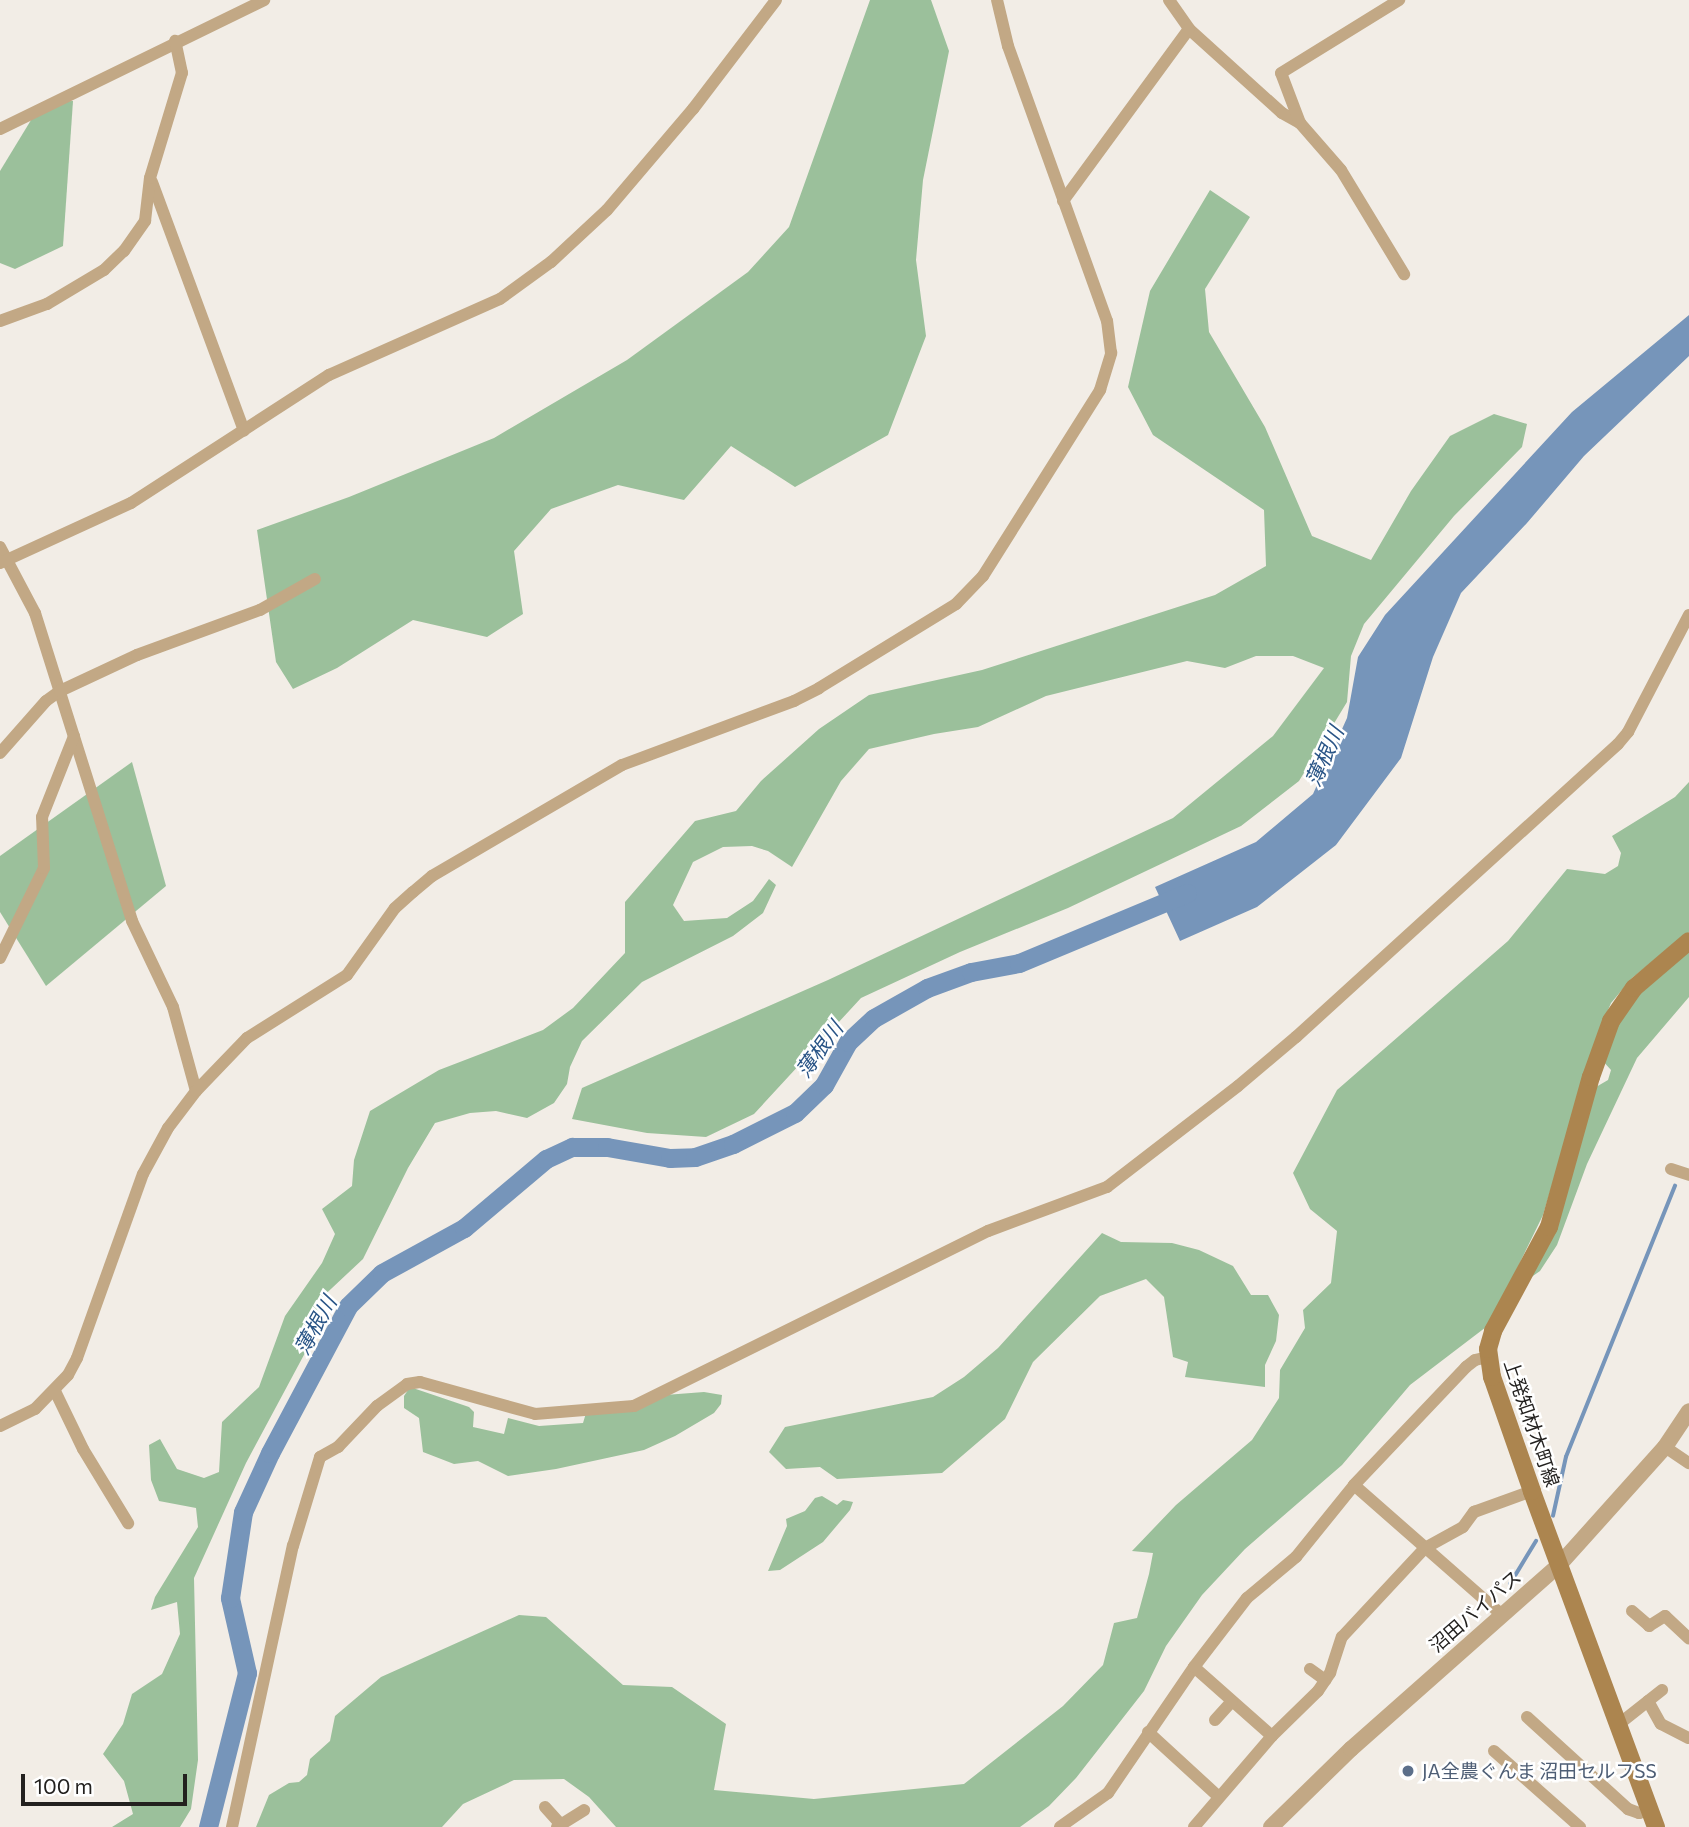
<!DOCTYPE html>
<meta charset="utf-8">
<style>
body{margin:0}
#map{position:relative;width:1689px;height:1827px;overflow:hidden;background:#f2ede6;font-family:Commissioner,"Noto Sans JP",sans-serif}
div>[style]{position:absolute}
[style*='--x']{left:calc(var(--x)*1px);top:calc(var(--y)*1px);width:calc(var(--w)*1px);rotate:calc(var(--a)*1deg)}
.forest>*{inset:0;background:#9bc09b}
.water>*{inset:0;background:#7695ba}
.stream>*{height:3.5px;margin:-1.75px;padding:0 1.75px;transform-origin:1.75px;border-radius:1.75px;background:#7695ba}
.river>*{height:19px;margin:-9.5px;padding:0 9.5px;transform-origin:9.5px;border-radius:9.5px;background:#7695ba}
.minor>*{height:12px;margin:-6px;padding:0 6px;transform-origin:6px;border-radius:6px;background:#c2a885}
.tertiary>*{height:16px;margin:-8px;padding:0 8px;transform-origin:8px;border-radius:8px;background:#c2a885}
.secondary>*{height:18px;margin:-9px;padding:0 9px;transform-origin:9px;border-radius:9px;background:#ac854f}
.dots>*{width:19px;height:19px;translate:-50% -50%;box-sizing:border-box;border:4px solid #fff;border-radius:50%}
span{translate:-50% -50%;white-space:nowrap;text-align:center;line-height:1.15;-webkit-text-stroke:5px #fff;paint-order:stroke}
.street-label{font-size:19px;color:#23211f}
.service-label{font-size:19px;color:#4e5e75}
.left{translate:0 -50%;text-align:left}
.water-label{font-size:21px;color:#295486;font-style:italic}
.scale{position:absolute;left:21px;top:1774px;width:166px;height:32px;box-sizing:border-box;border:4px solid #23211f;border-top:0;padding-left:9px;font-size:21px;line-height:24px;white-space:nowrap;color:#23211f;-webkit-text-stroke:5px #fff;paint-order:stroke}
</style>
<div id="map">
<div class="forest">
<div style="clip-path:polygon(870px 0,931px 0,949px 51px,923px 180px,916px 260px,926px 336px,888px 435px,795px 487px,731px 446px,684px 500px,618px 485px,551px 509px,514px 551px,523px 614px,487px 637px,413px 620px,337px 668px,293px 689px,276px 662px,257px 530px,349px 497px,494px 438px,627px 360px,748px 272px,789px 227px)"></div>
<div style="clip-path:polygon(73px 101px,63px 246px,15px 269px,0 263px,0 171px,42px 102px)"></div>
<div style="clip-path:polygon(1210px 190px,1250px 217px,1205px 289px,1209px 332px,1265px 427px,1312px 536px,1371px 560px,1411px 491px,1450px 436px,1494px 414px,1527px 424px,1522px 447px,1454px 516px,1364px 624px,1351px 656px,1347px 702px,1299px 781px,1241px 826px,1068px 908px,960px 952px,861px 998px,754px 1114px,706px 1137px,647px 1133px,572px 1119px,582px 1088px,828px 980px,1173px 818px,1273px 736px,1324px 668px,1293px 656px,1256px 656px,1225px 668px,1187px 661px,1046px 696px,978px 727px,934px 734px,869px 749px,841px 781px,792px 867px,768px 851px,752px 846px,723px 847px,693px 862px,673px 905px,684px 921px,727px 918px,753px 901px,769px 879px,776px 885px,763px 913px,733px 936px,642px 982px,582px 1041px,570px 1067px,567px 1084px,554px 1103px,527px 1118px,496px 1111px,470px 1113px,435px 1123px,408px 1168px,363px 1259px,316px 1303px,320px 1325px,246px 1463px,194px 1578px,198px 1760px,191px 1809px,180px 1827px,112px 1827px,133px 1814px,124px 1781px,103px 1754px,123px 1724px,132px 1694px,162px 1674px,180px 1634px,177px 1602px,151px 1610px,155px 1597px,198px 1527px,196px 1508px,159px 1501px,151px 1480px,149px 1445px,160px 1439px,177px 1469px,204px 1478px,219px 1472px,222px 1422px,259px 1387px,285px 1316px,322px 1263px,335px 1234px,322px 1209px,352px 1186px,354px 1160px,370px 1111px,439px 1070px,543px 1030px,573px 1008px,625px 953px,625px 902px,695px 821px,736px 811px,761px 781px,819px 729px,869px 695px,982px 670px,1215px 595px,1266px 566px,1264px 510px,1153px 435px,1128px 387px,1150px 291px)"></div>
<div style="clip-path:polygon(132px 762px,166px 886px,46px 986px,0 912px,0 856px)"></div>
<div style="clip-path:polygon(1689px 782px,1689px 932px,1632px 978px,1611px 1003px,1597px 1036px,1543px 1215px,1490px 1324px,1410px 1385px,1342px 1465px,1245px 1549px,1202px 1595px,1166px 1646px,1144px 1691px,1076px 1778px,1049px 1806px,1020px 1827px,616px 1827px,589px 1797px,564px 1779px,514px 1780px,463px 1804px,442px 1827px,256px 1827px,269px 1795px,289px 1783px,299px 1782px,307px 1775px,310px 1759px,330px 1741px,335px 1716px,381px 1677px,519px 1615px,546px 1617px,623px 1685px,672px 1687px,726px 1724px,714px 1790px,814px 1799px,964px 1784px,1063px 1706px,1103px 1665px,1114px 1623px,1137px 1618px,1149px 1574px,1153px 1553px,1132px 1551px,1176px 1505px,1252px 1440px,1279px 1398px,1280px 1370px,1305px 1328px,1303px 1310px,1331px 1283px,1337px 1231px,1310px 1209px,1293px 1173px,1337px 1090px,1508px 941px,1567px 869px,1605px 874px,1618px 866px,1621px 853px,1612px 836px,1675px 797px)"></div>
<div style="clip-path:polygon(1689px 947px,1689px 997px,1637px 1058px,1587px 1164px,1557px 1245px,1540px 1271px,1530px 1278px,1596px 1087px,1608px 1080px,1611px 1070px,1602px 1060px,1609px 1038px,1635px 995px)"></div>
<div style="clip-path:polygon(1102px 1233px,1121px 1242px,1172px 1243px,1199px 1250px,1233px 1266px,1251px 1295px,1268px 1295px,1279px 1315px,1276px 1341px,1265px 1365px,1265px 1387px,1185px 1377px,1188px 1362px,1173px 1357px,1164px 1297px,1146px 1279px,1100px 1296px,1033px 1362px,1005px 1419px,942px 1473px,837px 1479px,820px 1467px,786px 1469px,769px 1452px,785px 1427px,933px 1397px,964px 1377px,998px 1348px)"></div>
<div style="clip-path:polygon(410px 1387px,469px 1407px,474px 1412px,473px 1427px,504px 1434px,508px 1418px,539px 1426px,583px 1423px,586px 1413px,665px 1395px,704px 1392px,722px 1395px,721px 1404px,714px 1413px,675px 1436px,644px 1450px,556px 1469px,508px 1476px,478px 1461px,454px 1464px,423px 1452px,419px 1418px,404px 1408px,404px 1396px)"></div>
<div style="clip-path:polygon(822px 1496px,837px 1505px,843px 1500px,853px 1502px,850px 1510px,823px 1542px,780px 1570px,768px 1571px,787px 1526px,786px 1519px,805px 1511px,815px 1498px)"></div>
</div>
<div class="water">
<div style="clip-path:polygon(1689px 315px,1689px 356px,1584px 456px,1527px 523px,1461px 593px,1433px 657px,1401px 758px,1336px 845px,1257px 907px,1180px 941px,1155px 887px,1256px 842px,1313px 794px,1347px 718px,1358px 657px,1385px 615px,1572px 412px)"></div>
</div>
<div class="stream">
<div style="--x:1553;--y:1516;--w:60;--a:-77.6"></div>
<div style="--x:1566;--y:1457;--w:292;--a:-68.1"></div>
<div style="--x:1510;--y:1584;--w:50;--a:-58.8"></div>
</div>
<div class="river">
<div style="--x:208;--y:1827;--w:159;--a:-75.8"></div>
<div style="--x:247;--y:1673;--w:77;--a:-102.8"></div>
<div style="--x:230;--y:1598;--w:87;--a:-81.4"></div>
<div style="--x:243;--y:1512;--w:65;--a:-65.4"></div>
<div style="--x:270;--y:1453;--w:166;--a:-62"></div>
<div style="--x:348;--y:1306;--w:47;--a:-44.1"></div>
<div style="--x:382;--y:1273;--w:94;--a:-28.8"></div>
<div style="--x:464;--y:1228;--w:107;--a:-40.1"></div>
<div style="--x:546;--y:1159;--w:29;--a:-25"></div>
<div style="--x:572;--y:1147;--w:35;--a:0"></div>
<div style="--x:607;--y:1147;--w:64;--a:9.9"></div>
<div style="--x:670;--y:1158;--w:25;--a:-2"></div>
<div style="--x:695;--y:1157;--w:40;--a:-18.9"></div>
<div style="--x:733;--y:1144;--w:69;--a:-26.6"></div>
<div style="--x:795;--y:1113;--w:40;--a:-44"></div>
<div style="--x:824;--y:1085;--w:49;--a:-60.8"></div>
<div style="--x:848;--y:1042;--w:35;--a:-43"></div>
<div style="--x:874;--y:1018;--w:61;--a:-29.5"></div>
<div style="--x:927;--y:988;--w:47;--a:-20"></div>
<div style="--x:971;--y:972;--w:49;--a:-10.6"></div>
<div style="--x:1019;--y:963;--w:182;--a:-22.6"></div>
</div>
<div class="minor">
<div style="--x:1169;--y:0;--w:35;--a:55"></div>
<div style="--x:1189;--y:29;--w:125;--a:42.1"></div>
<div style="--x:1282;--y:113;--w:21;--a:29"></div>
<div style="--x:1300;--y:123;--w:62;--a:48.9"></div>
<div style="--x:1341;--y:170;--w:122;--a:58.8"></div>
<div style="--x:1300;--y:123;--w:53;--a:-110.8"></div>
<div style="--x:1281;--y:73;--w:139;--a:-31.7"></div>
<div style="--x:0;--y:129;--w:294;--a:-26"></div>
<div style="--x:152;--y:182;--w:265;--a:69.7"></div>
<div style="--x:1063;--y:201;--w:213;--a:-53.8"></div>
<div style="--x:0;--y:321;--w:50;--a:-19.9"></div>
<div style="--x:47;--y:304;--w:66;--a:-30.8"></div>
<div style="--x:104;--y:270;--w:28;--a:-44"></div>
<div style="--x:124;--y:251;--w:37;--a:-55"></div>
<div style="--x:145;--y:221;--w:43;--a:-83.4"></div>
<div style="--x:150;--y:178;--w:110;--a:-73.1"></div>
<div style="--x:182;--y:73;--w:33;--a:-102"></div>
<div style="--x:0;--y:547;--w:75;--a:62.1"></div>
<div style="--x:35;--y:613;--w:323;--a:72.5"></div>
<div style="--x:132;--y:921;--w:95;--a:64.5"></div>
<div style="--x:173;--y:1007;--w:87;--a:74.7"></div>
<div style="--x:0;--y:563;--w:144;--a:-24.6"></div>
<div style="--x:131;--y:503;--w:236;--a:-32.9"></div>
<div style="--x:329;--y:375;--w:187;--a:-24"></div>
<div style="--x:500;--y:299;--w:63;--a:-36"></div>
<div style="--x:551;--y:262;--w:76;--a:-42.9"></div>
<div style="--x:607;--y:210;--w:133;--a:-49.6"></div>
<div style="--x:693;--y:109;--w:137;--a:-52.7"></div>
<div style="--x:0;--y:753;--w:69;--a:-48.5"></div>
<div style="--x:46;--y:701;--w:17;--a:-36"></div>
<div style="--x:60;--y:691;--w:85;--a:-25.1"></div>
<div style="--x:137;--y:655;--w:131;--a:-20.1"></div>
<div style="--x:260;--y:610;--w:63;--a:-29.4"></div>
<div style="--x:0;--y:958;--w:100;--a:-63.9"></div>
<div style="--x:44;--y:868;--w:51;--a:-92.2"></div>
<div style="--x:42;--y:817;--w:87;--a:-68.4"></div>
<div style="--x:1671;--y:1169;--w:19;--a:18"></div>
<div style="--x:55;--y:1391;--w:64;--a:64.2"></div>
<div style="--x:83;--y:1449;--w:87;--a:58.7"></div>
<div style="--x:0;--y:1426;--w:39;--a:-26"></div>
<div style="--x:35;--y:1409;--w:47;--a:-45.9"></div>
<div style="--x:68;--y:1375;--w:19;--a:-62"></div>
<div style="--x:77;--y:1358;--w:195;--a:-70.3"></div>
<div style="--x:143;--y:1174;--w:52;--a:-61.5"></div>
<div style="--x:168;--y:1128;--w:46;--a:-52.9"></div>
<div style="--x:196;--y:1091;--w:74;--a:-46.1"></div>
<div style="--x:247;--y:1038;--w:118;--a:-32.2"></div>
<div style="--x:347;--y:975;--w:82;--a:-54.4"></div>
<div style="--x:395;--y:908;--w:24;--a:-42"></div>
<div style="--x:413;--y:892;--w:25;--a:-40"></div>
<div style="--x:432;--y:876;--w:220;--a:-30.3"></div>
<div style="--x:622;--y:765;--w:184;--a:-20.4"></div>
<div style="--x:794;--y:701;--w:28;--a:-27"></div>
<div style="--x:819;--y:688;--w:161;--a:-31.5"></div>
<div style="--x:956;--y:604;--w:39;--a:-46"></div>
<div style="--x:983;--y:576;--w:220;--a:-57.8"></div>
<div style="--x:1100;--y:390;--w:39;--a:-73"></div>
<div style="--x:1111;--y:353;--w:32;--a:-97"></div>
<div style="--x:1107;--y:321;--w:292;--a:-109.8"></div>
<div style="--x:1008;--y:46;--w:47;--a:-103.4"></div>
<div style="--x:1665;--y:1447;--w:29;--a:34"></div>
<div style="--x:1354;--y:1485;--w:196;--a:41.3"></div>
<div style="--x:1632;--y:1611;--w:23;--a:41"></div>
<div style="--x:1649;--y:1626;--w:19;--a:-32"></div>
<div style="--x:1665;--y:1616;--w:33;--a:43"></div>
<div style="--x:1194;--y:1667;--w:104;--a:41.5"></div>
<div style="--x:1310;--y:1669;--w:19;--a:36"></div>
<div style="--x:1648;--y:1701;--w:26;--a:61"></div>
<div style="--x:1661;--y:1724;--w:31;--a:27"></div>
<div style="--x:1527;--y:1717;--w:137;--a:42.3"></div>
<div style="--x:1628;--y:1809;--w:12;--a:20"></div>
<div style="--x:1639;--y:1813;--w:11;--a:-15"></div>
<div style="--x:1215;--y:1720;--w:25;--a:-48"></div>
<div style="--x:1619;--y:1724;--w:55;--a:-38.3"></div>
<div style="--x:1148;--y:1732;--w:96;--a:42.5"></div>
<div style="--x:1494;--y:1751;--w:115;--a:41.5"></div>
<div style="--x:545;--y:1807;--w:24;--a:48"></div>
<div style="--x:232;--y:1827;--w:288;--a:-77.8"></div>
<div style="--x:293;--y:1546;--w:93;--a:-73.1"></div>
<div style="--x:320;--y:1457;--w:21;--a:-29"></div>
<div style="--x:338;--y:1447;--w:57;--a:-46.4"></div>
<div style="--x:377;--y:1406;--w:37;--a:-36"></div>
<div style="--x:407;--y:1384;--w:13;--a:-9"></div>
<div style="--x:420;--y:1382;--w:119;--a:15.5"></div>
<div style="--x:535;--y:1414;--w:99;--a:-4.6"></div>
<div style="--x:634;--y:1406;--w:395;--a:-26.3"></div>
<div style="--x:988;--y:1231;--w:127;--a:-20.3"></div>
<div style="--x:1107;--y:1187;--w:165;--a:-37.6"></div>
<div style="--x:1238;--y:1086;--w:76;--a:-40.2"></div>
<div style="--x:1296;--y:1037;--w:435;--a:-42.3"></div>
<div style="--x:1618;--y:744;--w:16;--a:-50"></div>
<div style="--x:1628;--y:732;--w:132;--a:-62.5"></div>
<div style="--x:557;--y:1827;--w:32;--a:-32"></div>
<div style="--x:1060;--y:1827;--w:59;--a:-35.3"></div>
<div style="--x:1108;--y:1793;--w:153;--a:-55.7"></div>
<div style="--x:1194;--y:1667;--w:87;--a:-52.5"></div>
<div style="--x:1247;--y:1598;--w:64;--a:-39.9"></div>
<div style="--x:1296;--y:1557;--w:92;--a:-51.1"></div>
<div style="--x:1354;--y:1485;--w:163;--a:-46.5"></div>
<div style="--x:1466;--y:1367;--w:11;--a:-38"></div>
<div style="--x:1475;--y:1360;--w:13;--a:-13"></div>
<div style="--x:1194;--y:1827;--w:120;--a:-49.4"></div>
<div style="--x:1272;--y:1736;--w:64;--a:-44.4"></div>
<div style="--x:1318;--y:1691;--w:22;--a:-56"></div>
<div style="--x:1330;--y:1673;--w:38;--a:-72"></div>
<div style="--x:1342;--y:1637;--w:122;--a:-47"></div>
<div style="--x:1425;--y:1548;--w:43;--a:-28.9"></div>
<div style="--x:1463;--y:1527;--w:19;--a:-54"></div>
<div style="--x:1474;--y:1512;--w:62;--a:-19.9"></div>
</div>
<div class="tertiary">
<div style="--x:1271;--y:1827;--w:112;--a:-44.3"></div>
<div style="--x:1351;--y:1749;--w:279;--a:-41.5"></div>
<div style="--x:1560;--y:1564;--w:157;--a:-48.1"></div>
<div style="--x:1665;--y:1447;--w:43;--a:-56.3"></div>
</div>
<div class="secondary">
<div style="--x:1656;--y:1827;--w:358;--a:-110.3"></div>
<div style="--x:1532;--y:1491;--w:121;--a:-109.3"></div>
<div style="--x:1492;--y:1377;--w:28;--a:-98"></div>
<div style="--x:1488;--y:1349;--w:19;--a:-74"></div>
<div style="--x:1493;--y:1331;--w:118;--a:-61.7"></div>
<div style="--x:1549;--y:1227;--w:156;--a:-74.4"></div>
<div style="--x:1591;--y:1077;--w:59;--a:-70.3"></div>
<div style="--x:1611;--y:1021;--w:40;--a:-55.1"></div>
<div style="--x:1634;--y:988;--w:72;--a:-40.5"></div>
</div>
<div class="dots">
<div style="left:1408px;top:1771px;background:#5c6f8a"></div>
</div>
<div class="street-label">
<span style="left:1532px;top:1423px;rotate:71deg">上発知材木町線</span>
<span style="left:1475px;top:1611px;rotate:-41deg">沼田バイパス</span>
</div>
<div class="service-label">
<span class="left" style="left:1422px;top:1771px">JA全農ぐんま 沼田セルフSS</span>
</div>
<div class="water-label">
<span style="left:1324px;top:756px;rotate:-66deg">薄根川</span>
<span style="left:819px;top:1049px;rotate:-54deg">薄根川</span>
<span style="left:315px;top:1325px;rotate:-61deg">薄根川</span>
</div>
<div class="scale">100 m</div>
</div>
